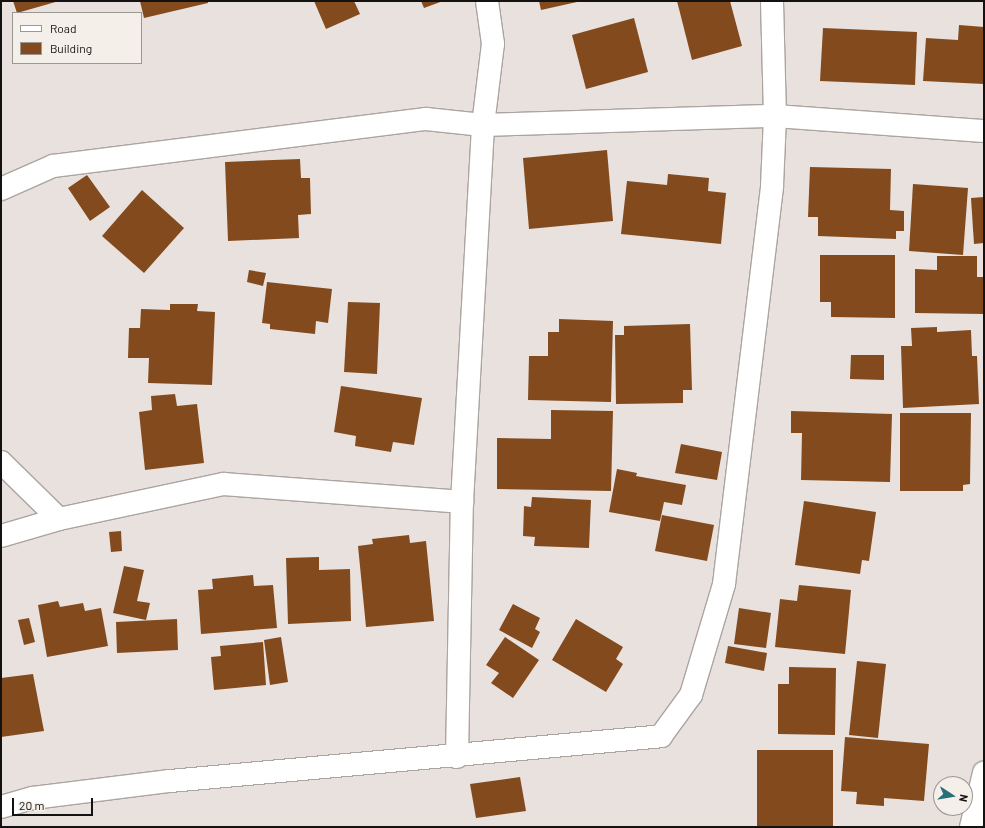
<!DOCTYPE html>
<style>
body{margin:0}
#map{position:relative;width:985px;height:828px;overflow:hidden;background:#e8e1dd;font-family:Barlow,sans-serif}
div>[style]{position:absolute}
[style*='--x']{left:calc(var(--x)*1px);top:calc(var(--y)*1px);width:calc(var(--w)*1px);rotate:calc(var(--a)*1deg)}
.building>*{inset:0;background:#824a1d}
.roads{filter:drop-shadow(1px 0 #aba4a0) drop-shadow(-1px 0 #aba4a0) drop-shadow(0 1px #aba4a0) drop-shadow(0 -1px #aba4a0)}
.minor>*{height:22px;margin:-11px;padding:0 11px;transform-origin:11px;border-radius:11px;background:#fff}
span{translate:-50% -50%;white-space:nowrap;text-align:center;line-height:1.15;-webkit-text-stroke:4px #f5efea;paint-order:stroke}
.frame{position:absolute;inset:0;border:2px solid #141210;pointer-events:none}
.legend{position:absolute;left:12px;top:12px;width:130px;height:52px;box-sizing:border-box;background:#f5efea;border:1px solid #9b9793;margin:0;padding:5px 7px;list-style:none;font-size:12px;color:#141210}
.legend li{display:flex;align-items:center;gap:8px;height:20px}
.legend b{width:20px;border:1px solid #9b9793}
.north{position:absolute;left:933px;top:776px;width:40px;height:40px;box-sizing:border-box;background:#f5efea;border:1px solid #9b9793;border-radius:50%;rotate:102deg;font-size:11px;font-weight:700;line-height:16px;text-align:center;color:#141210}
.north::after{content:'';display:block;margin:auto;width:14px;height:18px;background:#267079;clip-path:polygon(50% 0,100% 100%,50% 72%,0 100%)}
.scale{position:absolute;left:12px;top:798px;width:81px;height:18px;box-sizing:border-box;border:2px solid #141210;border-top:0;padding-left:5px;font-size:12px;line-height:14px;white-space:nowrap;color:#141210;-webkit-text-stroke:3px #f5efea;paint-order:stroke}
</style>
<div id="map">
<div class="building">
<div style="clip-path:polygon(13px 1px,59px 1px,17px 13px)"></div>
<div style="clip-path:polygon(140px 1px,208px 1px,208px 3px,144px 18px)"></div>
<div style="clip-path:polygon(314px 1px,354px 1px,360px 14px,326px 29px)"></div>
<div style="clip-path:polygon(421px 1px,443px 1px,424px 8px)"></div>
<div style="clip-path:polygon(539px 1px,577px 1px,577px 2px,541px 10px)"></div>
<div style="clip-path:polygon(677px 1px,730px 1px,742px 46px,692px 60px)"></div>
<div style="clip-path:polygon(634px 18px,648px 72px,586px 89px,572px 35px)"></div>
<div style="clip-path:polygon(959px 25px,984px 27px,984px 84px,923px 81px,926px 38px,958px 40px)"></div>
<div style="clip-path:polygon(823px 28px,917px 32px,915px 85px,820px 81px)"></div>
<div style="clip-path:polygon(607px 150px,613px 221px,529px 229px,523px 158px)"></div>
<div style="clip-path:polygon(300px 159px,301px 178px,310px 178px,311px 214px,298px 215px,299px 238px,228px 241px,225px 162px)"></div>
<div style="clip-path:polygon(810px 167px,891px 169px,890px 210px,904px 211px,904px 231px,896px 231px,896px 239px,818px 236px,818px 217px,808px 217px)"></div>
<div style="clip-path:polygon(668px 174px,709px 178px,708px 191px,726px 193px,721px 244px,621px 234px,627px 181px,667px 185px)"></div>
<div style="clip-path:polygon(87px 175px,110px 207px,90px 221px,68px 188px)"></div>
<div style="clip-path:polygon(913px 184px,968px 188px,963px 255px,909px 251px)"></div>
<div style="clip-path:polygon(142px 190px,184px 228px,144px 273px,102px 236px)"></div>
<div style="clip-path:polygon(984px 197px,984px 243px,974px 244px,971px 198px)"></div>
<div style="clip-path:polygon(820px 255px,895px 255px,895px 318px,831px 317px,831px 302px,820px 302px)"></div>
<div style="clip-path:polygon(937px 256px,977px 256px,977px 277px,984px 277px,984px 314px,915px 313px,915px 269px,937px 270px)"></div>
<div style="clip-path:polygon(249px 270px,266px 273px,263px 286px,247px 282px)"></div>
<div style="clip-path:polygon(267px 282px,332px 289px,328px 323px,316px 321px,315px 334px,270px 329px,270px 324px,262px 323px)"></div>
<div style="clip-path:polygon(348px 302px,380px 303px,377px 374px,344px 372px)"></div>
<div style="clip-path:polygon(170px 304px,198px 304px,197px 311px,215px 312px,212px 385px,148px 383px,149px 358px,128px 358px,129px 328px,140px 328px,141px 309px,170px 310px)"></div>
<div style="clip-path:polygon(559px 319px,613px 321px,611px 402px,528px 400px,529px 356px,548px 356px,548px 332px,559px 332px)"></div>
<div style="clip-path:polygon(690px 324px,692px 390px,683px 390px,683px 403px,616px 404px,615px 335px,624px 335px,624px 326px)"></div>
<div style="clip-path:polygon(937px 327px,937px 332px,971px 330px,972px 356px,977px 356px,979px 404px,903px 408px,901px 346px,912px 346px,911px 328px)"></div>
<div style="clip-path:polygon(851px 355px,884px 355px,884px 380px,850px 379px)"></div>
<div style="clip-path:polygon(341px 386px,422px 398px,414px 445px,393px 442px,391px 452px,355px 446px,356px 436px,334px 432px)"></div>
<div style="clip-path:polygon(175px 394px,177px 406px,197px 404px,204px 463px,145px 470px,139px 412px,152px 410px,151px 396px)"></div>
<div style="clip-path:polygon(551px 410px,613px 411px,611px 491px,497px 489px,497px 438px,551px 439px)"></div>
<div style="clip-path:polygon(791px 411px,892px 414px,890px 482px,801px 480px,802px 433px,791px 433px)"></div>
<div style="clip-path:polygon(900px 413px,971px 413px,970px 484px,963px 485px,963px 491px,900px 491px)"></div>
<div style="clip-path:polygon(681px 444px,722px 452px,717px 480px,675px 473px)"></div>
<div style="clip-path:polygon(617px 469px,637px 473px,636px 476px,686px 485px,682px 505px,664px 502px,660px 521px,609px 512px)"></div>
<div style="clip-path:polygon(532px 497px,591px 500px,589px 548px,534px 546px,535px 537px,523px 536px,524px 506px,531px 507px)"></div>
<div style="clip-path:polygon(804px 501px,876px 512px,869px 561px,862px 560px,860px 574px,795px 565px)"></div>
<div style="clip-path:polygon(662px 515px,714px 525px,707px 561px,655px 551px)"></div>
<div style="clip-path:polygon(121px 531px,122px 551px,111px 552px,109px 532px)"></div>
<div style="clip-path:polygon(409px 535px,410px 543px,426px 541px,434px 621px,366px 627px,358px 546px,373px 544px,372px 539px)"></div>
<div style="clip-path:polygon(319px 557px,319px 570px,350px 569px,351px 621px,288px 624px,286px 558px)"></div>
<div style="clip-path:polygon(124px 566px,144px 570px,137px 601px,150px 603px,146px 620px,113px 613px)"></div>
<div style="clip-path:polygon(253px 575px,254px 586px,273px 585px,277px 628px,201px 634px,198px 590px,213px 589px,212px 579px)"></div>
<div style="clip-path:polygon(799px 585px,851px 590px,845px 654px,775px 647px,780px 599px,797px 601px)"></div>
<div style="clip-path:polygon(58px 601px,60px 607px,83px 603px,85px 611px,101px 608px,108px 646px,47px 657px,38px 605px)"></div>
<div style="clip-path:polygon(513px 604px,540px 618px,535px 629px,540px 632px,532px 648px,499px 630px)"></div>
<div style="clip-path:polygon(739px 608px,771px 613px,766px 648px,734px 644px)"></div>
<div style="clip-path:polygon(29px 618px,35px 642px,24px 645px,18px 620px)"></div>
<div style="clip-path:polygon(177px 619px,178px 650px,117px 653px,116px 622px)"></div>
<div style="clip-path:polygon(576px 619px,623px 647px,616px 659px,623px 664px,606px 692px,552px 660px)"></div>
<div style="clip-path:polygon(281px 637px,288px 682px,270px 685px,264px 640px)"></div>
<div style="clip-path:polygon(505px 637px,539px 660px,513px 698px,491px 683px,499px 673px,486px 665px)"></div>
<div style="clip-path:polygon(263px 642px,266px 685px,214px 690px,211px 657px,221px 656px,220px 646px)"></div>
<div style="clip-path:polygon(728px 646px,767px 653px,764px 671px,725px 663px)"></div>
<div style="clip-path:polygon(857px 661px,886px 664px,878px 738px,849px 735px)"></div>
<div style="clip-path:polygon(789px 667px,836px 668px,835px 735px,778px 734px,778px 684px,789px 684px)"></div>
<div style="clip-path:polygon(33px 674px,44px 731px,1px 737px,1px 678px)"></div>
<div style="clip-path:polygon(845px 737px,929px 744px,924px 801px,884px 798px,884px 806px,856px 804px,857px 792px,841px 791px)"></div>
<div style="clip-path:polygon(757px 750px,833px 750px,833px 827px,757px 827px)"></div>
<div style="clip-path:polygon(520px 777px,526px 811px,476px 818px,470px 784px)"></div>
</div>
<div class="roads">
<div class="minor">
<div style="--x:1;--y:189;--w:57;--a:-23.9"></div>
<div style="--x:53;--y:166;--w:376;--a:-7.2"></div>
<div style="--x:426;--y:119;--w:57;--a:6"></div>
<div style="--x:483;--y:125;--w:292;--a:-1.8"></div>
<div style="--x:775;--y:116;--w:210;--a:4.1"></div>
<div style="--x:1;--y:462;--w:81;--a:44.5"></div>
<div style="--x:1;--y:536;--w:60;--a:-16.3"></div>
<div style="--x:59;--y:519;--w:169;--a:-12"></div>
<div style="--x:224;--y:484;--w:239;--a:4.3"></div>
<div style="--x:457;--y:757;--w:255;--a:-88.9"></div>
<div style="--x:462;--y:502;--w:378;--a:-86.8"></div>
<div style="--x:483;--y:125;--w:82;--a:-83"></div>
<div style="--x:493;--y:44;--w:43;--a:-97.9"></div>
<div style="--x:1;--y:807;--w:33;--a:-16"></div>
<div style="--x:33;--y:798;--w:138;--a:-7.1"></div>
<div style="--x:170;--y:781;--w:493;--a:-5.2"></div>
<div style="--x:661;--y:736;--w:51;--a:-53.8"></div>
<div style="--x:691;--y:695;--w:116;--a:-73.4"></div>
<div style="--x:724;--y:584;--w:401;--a:-83.1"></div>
<div style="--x:772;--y:186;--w:70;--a:-87.5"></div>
<div style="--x:775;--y:116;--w:115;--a:-91.5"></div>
<div style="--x:971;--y:827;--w:56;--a:-76.5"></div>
</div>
</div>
<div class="frame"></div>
<ul class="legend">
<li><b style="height:5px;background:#fff"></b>Road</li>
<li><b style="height:11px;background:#824a1d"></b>Building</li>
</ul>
<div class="north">N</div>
<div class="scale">20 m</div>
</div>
